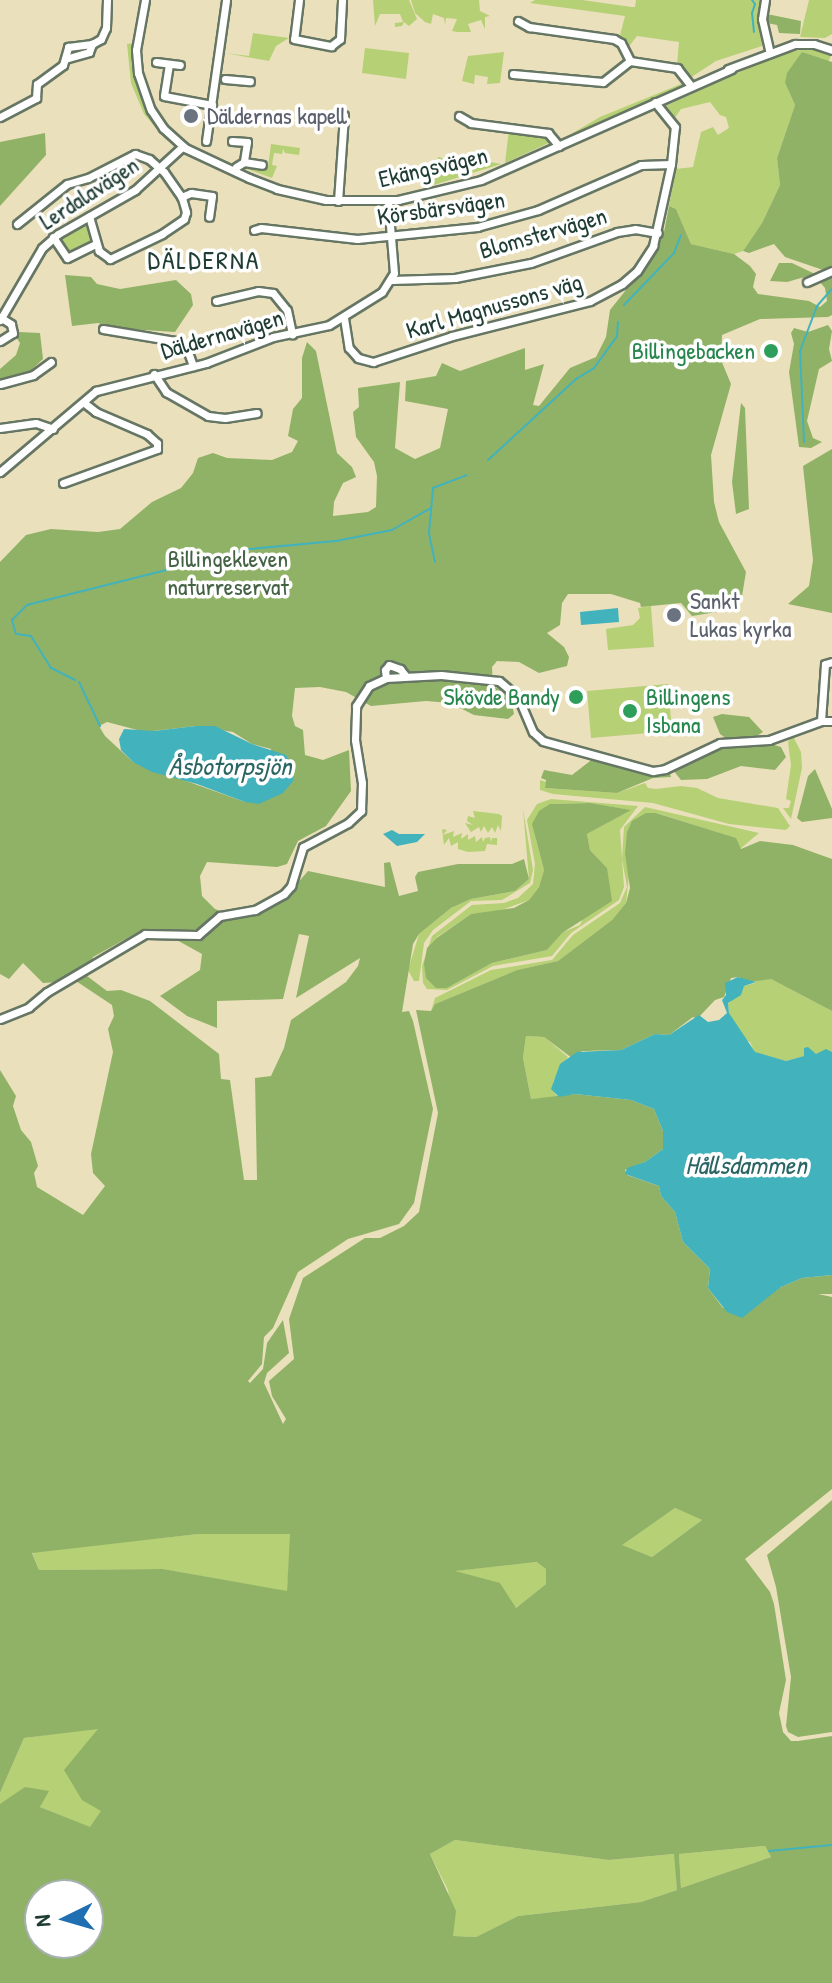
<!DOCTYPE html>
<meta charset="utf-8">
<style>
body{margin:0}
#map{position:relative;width:832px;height:1983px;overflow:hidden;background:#ebe0bc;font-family:"Patrick Hand",sans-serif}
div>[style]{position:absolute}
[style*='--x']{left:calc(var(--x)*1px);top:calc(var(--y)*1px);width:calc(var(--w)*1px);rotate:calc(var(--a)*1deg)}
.green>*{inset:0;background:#b5d075}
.forest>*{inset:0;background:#90b266}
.water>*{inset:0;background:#42b2bc}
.stream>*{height:2px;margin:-1px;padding:0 1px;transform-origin:1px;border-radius:1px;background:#42b2bc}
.roads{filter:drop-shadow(2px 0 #667664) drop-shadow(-2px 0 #667664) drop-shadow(0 2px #667664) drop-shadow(0 -2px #667664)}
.minor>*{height:7px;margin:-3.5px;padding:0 3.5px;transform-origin:3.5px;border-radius:3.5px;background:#fff}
.dots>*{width:22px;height:22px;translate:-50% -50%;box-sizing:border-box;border:4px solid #fff;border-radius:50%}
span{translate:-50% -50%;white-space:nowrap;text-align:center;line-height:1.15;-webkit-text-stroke:7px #fff;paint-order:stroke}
.worship-label{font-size:24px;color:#5b616d}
.left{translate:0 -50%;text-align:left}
.street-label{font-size:24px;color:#1f3d34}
.leisure-label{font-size:24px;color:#27864d}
.right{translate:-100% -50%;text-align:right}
.park-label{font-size:24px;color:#446244}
.neighbourhood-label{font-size:26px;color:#1f3d34;letter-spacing:2px}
.water-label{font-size:26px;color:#2b6664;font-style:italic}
.north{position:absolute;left:24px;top:1879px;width:80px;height:80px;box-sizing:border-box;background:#fff;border:2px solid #a5b1ae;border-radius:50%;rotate:265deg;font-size:22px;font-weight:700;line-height:32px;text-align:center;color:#1f3d34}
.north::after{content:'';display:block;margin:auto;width:28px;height:36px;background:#1f6fb2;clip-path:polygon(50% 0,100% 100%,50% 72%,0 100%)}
</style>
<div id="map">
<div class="green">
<div style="clip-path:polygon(373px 0,409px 0,417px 19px,409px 26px,404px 22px,402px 26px,395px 27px,395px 23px,403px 22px,400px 14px,380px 14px,375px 26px)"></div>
<div style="clip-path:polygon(411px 0,479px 0,480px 11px,490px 16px,485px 17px,485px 29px,481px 20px,468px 24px,471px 32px,457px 32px,452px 31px,457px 19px,446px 18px,445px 25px,444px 18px,433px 14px,431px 24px,425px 22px,415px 13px)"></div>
<div style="clip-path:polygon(535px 0,582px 0,632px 7px,635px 7px,636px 0,760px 0,762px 46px,716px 61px,690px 78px,677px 65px,679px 42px,637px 36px,630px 45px,629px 54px,619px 39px,625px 16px,530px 3px)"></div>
<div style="clip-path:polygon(809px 0,832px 0,832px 34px,825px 38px,800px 37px)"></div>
<div style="clip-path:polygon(253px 33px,289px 38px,276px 46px,269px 61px,225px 53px,249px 56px)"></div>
<div style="clip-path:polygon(134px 43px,139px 88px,167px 141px,144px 114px,131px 83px,127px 44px)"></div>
<div style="clip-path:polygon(365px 48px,409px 53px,406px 79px,362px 73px)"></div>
<div style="clip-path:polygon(808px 48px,831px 56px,828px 62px,802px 52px,785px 83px,795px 105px,777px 158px,780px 185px,762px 223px,743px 251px,734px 254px,691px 244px,676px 209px,669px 206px,676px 169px,693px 167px,701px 132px,713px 127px,718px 135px,729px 128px,726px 117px,720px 115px,710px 102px,681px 109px,674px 119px,661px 108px,775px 56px)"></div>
<div style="clip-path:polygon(504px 52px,500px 83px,487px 84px,488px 77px,475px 75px,474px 84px,462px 81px,468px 56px)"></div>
<div style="clip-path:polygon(686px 82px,685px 85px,561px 140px,600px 117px)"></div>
<div style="clip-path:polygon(509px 129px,545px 134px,553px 141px,505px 163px)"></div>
<div style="clip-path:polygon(271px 144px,300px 148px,299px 155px,285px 153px,283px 149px,282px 154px,274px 153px,272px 165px,277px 166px,272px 178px,241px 167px,243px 164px,268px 167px)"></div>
<div style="clip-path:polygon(438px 157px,474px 165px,480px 160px,501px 164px,434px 185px)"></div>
<div style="clip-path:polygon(84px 223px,89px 226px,93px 243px,68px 257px,56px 240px)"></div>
<div style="clip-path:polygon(651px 606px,654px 647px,608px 650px,606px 629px,633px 625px,640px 618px,638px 608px)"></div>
<div style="clip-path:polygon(668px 684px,672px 731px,591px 738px,587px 691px)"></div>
<div style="clip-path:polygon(793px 736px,801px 752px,802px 768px,791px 819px,783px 808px,789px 808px,791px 801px,786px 799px,791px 765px,788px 742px)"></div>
<div style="clip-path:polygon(540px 780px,546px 782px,545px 788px,617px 793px,645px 783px,648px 788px,656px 789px,681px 786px,697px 788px,718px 798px,778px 808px,790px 826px,786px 830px,729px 824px,653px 803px,553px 794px,540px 790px)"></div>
<div style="clip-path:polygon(evenodd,551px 799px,638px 806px,620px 830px,624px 887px,619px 900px,571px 933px,552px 956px,493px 966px,447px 990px,427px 989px,423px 983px,422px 966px,432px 936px,472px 905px,504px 903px,518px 898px,533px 884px,535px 864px,527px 820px,537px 804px,551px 799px,589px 803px,630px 810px,587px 834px,590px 850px,607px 868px,580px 925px,561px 933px,547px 950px,492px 963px,447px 988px,436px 987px,437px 937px,471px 914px,496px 912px,529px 900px,539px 887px,544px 870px,536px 839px,551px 804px,589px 803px)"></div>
<div style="clip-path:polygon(645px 807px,759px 833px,740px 849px,735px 838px,657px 813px,629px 875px,626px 903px,612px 920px,558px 961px,517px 970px,435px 1004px,431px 1011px,435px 998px,491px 970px,552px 960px,573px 935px,620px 903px,627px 887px,622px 859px,624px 827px)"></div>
<div style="clip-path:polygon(523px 809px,533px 870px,530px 883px,502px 900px,471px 901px,433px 930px,424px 943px,419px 981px,414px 981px,408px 970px,419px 934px,451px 908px,471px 899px,515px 891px,529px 879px)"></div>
<div style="clip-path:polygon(473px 811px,499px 814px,502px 816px,501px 831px,498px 825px,495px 833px,492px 827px,488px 833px,484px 826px,481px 832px,479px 827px,471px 832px,465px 823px,473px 825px,467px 821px,468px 816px,475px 818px)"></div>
<div style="clip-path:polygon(442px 829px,447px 830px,443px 835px,454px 831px,453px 837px,462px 833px,461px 839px,468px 834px,468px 840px,475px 836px,476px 842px,482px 837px,483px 842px,485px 838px,490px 837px,491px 842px,492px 838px,497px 838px,497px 845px,487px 844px,485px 851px,468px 852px,458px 849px,458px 842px,451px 846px,449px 838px,444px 845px)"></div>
<div style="clip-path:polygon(771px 979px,832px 1011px,832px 1052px,816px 1054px,808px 1048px,804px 1056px,786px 1061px,755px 1053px,750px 1042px,743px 1039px,729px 1013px,728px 1004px,744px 986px,755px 983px,754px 980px)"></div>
<div style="clip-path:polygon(526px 1036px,544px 1037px,568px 1057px,553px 1082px,555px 1094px,559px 1097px,531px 1099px,523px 1058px)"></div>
<div style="clip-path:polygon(675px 1508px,702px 1520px,652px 1557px,621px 1545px)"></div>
<div style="clip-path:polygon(198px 1534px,291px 1534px,287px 1592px,163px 1569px,39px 1570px,32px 1552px)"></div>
<div style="clip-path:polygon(538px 1562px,546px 1569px,546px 1584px,516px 1608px,451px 1571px)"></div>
<div style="clip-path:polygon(99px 1728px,102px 1811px,90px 1828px,40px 1807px,48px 1791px,0 1804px,0 1793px,24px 1738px)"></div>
<div style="clip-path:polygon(455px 1840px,609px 1860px,675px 1854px,677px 1890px,641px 1902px,518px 1916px,476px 1937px,453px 1936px,448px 1890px,430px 1854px)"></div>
<div style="clip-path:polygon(765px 1846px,771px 1857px,681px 1888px,679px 1854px)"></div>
</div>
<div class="forest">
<div style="clip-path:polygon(767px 14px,801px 21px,800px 34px,779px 33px,777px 25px,767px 23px)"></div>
<div style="clip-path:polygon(802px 52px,832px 62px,832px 270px,826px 271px,785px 257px,774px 244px,749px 253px,743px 251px,762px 223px,780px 185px,777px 158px,795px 105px,785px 83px,787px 73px)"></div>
<div style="clip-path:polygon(45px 133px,46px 155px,0 206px,0 142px)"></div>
<div style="clip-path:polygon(evenodd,669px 206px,676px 209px,691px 244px,734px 254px,750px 266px,756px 274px,753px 287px,758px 294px,809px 301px,820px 307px,827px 301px,825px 288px,819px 281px,821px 276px,832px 273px,832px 315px,828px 317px,760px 319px,722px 335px,721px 360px,731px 384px,711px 455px,714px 502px,719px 522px,746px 572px,741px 602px,723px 611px,692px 616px,681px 603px,641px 607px,640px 603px,611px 594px,568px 594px,562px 603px,560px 625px,547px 633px,564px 647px,569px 657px,567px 666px,539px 673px,519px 662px,497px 661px,492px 667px,493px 685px,511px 699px,514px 714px,508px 719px,474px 715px,450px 703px,426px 701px,371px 706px,346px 692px,320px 687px,295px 688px,292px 716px,295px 726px,303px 730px,305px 755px,323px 760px,349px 750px,351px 791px,326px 826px,298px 841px,287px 864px,277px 867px,207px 862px,200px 876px,202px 896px,215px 909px,237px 917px,260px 913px,281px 902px,308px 871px,385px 887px,384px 863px,390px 862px,399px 896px,418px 891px,415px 877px,418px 872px,458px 864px,512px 864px,524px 859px,529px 879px,515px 891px,471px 899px,451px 908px,419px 934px,413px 944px,402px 1012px,409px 1011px,413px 1021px,433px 1109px,414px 1203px,399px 1224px,348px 1239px,298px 1272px,273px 1328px,264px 1337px,262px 1364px,248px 1381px,250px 1383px,263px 1369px,267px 1343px,283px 1320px,289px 1353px,267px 1373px,264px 1383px,283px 1424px,286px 1419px,272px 1396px,269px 1381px,294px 1359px,289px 1319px,303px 1278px,365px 1238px,380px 1238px,404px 1226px,419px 1212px,438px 1113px,416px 1010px,431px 1011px,435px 1004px,517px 970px,558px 961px,612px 920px,626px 903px,630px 888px,625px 854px,627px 832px,632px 821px,646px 813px,656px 813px,736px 838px,741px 849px,760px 841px,793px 845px,832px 859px,832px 1011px,771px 979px,747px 982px,739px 977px,731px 978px,724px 997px,715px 1000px,697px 1019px,693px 1017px,669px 1035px,655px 1034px,621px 1050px,582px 1051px,572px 1058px,544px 1037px,526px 1036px,523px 1058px,531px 1099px,575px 1094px,631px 1100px,654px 1109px,663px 1131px,663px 1149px,645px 1162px,625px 1170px,627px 1175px,659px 1186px,661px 1196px,675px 1212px,683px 1242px,710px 1269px,708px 1288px,723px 1308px,758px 1303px,781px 1287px,802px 1278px,832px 1275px,832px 1294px,818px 1294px,832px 1297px,832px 1489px,745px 1559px,770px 1592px,774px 1604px,786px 1680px,779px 1713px,783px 1732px,791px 1741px,798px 1741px,832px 1736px,832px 1983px,0 1983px,0 1804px,25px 1787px,49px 1791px,40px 1807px,90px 1827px,101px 1811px,82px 1800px,64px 1770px,98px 1729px,24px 1738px,0 1793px,0 1070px,16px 1096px,13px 1106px,21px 1130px,31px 1142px,38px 1166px,34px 1173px,37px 1187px,83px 1215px,105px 1186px,93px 1173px,91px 1154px,113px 1052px,108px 1029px,114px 1016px,112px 1005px,76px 981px,43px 983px,23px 963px,9px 979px,0 974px,0 562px,26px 535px,51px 529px,98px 532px,120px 529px,152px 502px,181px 488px,193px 473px,198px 458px,213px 453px,227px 458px,272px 460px,292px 452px,298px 441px,288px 436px,293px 409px,302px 398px,302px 358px,307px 342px,316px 351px,337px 453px,352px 467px,356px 477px,343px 483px,334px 502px,333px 516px,368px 512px,376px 507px,377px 476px,374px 462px,356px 437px,353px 412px,359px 407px,358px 388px,400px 382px,395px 448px,415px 459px,440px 448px,448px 409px,405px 401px,406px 381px,436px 376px,442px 363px,460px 371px,525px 348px,525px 370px,544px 364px,533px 405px,539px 406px,570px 368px,596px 357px,606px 337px,610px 310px,653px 256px,664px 232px,669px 206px,107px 722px,145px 732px,196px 726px,233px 732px,252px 744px,271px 749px,263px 802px,245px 802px,133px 762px,105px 736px,99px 726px,107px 722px,669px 206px,157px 929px,202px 954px,200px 970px,160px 996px,187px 1016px,217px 1028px,217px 1001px,283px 999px,299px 934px,309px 936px,296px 998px,360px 958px,358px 966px,346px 982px,291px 1020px,284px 1048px,271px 1076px,255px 1078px,257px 1180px,244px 1180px,230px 1080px,221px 1079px,219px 1054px,150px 1001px,121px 990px,107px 991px,87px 976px,93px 957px,140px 931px,157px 929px,669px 206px,675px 1508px,702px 1520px,652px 1557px,622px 1545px,675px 1508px,669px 206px,198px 1534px,290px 1534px,287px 1591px,163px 1569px,39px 1570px,32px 1553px,198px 1534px,669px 206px,537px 1562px,546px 1569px,546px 1584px,516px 1608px,500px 1583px,455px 1571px,537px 1562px,669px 206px,455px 1840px,609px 1860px,674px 1854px,677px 1890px,641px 1902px,518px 1916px,476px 1937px,453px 1936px,456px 1911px,430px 1854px,455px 1840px,669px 206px,765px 1846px,771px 1857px,681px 1888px,679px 1854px,765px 1846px,669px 206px,40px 1895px,88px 1895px,88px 1943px,40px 1943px,40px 1895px)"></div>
<div style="clip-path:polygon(779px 263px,792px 263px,815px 274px,787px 282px,770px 281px)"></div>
<div style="clip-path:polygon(65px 275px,91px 277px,97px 284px,120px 289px,176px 280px,191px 294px,193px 305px,175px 332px,112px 328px,98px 323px,72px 326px)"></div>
<div style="clip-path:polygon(828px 325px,832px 331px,829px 349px,832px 361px,819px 369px,807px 421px,813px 438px,822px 442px,811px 448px,799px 447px,789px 372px,794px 344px,791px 333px,794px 328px,808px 332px)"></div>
<div style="clip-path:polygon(19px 332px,40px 333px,43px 359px,27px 374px,0 382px,0 369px,16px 355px,20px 343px,16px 337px)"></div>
<div style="clip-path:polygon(741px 403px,745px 408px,749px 509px,736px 514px,732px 482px)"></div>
<div style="clip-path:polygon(832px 449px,832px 613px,788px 604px,809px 586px,813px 560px,803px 466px)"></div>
<div style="clip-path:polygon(722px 714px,749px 717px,763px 732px,750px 740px,727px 739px,720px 734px,713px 717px)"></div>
<div style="clip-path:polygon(726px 744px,771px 744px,781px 747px,786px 757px,775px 770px,741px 766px,707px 779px,681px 780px,673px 770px)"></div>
<div style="clip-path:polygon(594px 758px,651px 774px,669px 771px,671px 777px,653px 778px,617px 793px,545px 788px,546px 780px,541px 778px,544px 770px,572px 775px)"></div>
<div style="clip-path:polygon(815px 769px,832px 809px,832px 818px,802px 822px,797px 818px,801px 803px,808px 776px)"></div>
<div style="clip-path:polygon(590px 803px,631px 810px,587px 834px,590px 850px,607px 868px,612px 901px,562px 933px,547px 950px,492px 963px,447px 988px,436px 988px,426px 978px,424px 964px,427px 948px,438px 937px,471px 914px,514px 908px,529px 900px,539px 887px,544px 870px,532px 824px,539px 811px,550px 804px)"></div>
<div style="clip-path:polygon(832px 1500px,832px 1732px,798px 1737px,788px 1732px,786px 1726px,791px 1677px,776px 1587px,767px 1555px)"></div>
</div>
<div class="water">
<div style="clip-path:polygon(618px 608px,619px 622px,581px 625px,580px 612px)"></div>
<div style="clip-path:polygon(196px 726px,215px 726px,252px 744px,286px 755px,294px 769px,293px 781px,283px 793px,259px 804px,245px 802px,197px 784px,152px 772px,133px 762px,121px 750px,119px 739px,124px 729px,154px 731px)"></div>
<div style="clip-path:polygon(392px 830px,399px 834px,425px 834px,417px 842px,397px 846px,383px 834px)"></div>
<div style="clip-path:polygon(738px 977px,756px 982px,744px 986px,741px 995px,728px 1003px,729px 1013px,755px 1052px,786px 1061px,804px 1056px,804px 1048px,808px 1047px,816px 1054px,826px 1049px,832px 1052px,832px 1275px,802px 1278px,781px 1287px,742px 1318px,727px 1312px,708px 1288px,710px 1269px,683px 1242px,675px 1212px,661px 1196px,659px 1186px,625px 1174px,627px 1168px,645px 1162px,663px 1149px,663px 1131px,654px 1109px,631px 1100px,575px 1094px,559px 1097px,551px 1089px,560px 1064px,577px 1052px,621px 1050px,655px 1034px,669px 1035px,699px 1015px,708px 1022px,719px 1020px,727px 1013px,722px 1000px,726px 995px,725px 983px)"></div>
</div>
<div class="stream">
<div style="--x:752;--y:0;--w:5;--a:53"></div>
<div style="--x:755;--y:4;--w:9;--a:108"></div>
<div style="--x:752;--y:13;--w:19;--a:84"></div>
<div style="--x:624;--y:305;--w:72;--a:-46.1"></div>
<div style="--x:674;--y:253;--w:19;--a:-69"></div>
<div style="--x:804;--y:442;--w:91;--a:-92.5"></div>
<div style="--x:800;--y:351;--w:48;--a:-69.3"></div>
<div style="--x:817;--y:306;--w:23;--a:-49"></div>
<div style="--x:488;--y:460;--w:120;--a:-42.6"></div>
<div style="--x:576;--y:379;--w:21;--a:-31"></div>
<div style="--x:594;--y:368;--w:39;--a:-54"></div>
<div style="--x:617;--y:336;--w:14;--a:-86"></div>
<div style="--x:435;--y:562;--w:30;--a:-102"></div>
<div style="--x:429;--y:533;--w:45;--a:-84.9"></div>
<div style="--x:433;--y:488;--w:36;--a:-21"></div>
<div style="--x:75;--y:680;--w:27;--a:-153"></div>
<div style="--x:51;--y:668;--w:38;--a:-122"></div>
<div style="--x:31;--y:636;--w:15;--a:-172"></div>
<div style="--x:16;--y:634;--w:15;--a:-106"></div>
<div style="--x:12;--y:620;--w:21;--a:-45"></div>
<div style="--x:27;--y:605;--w:230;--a:-14.1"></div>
<div style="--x:250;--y:549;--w:86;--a:-5.3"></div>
<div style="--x:336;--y:541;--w:57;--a:-11.1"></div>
<div style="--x:392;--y:530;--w:45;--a:-29.4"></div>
<div style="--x:79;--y:682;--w:49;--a:64.5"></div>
<div style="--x:769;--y:1851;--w:63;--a:-5.4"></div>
</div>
<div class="roads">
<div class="minor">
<div style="--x:145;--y:0;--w:51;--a:100.2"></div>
<div style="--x:136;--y:50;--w:23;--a:85"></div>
<div style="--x:138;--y:73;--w:39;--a:71"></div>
<div style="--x:151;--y:110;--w:22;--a:56"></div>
<div style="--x:163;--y:128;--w:30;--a:42"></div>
<div style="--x:185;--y:148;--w:71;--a:25.1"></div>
<div style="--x:249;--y:178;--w:30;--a:21"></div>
<div style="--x:277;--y:189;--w:50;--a:12.7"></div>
<div style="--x:326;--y:200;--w:72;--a:0"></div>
<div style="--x:398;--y:200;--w:85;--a:-13.5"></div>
<div style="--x:481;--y:180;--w:274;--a:-23.9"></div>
<div style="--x:299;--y:0;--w:39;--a:97"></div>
<div style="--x:294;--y:39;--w:38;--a:11"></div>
<div style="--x:331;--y:46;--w:11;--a:-38"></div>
<div style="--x:340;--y:39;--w:39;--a:-87"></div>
<div style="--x:765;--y:0;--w:19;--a:99"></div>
<div style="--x:762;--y:19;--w:35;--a:77"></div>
<div style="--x:518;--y:21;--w:13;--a:29"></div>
<div style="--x:529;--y:27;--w:86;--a:8"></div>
<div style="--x:614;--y:39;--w:8;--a:30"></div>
<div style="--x:621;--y:43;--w:20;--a:63"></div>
<div style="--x:630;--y:61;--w:48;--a:8.5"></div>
<div style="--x:677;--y:68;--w:23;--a:52"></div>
<div style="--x:65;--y:59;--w:25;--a:-16"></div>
<div style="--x:89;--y:52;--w:9;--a:-69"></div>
<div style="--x:156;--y:62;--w:24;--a:7"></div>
<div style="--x:169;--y:64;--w:32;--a:99"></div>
<div style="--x:164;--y:96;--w:49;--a:10.6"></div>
<div style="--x:728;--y:69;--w:72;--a:-20.5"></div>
<div style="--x:795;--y:44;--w:19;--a:0"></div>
<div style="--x:814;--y:44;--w:19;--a:18"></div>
<div style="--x:513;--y:74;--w:90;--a:5.1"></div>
<div style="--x:603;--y:82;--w:34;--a:-38"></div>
<div style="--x:225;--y:79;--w:25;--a:5"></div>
<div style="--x:459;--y:116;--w:14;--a:30"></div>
<div style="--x:471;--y:123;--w:78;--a:7.4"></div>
<div style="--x:548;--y:133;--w:17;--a:50"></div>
<div style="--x:0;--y:117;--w:41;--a:-27.8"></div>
<div style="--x:36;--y:98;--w:14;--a:-86"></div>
<div style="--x:37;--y:84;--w:32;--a:-36"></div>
<div style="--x:63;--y:65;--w:19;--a:-74"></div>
<div style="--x:68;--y:47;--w:24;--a:-7"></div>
<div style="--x:92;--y:44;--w:10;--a:-29"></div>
<div style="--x:101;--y:39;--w:12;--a:-66"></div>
<div style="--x:106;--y:28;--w:28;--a:-88"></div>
<div style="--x:221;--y:117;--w:23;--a:5"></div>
<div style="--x:206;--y:141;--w:142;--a:-81.9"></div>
<div style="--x:232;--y:141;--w:15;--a:4"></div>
<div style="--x:247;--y:142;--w:20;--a:99"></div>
<div style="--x:236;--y:167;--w:9;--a:-32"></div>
<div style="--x:244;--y:162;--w:18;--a:9"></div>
<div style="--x:181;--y:197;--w:11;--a:-22"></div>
<div style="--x:191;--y:193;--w:21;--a:8"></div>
<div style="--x:212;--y:196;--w:21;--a:98"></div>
<div style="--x:338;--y:201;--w:86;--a:-86"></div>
<div style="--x:17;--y:224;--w:64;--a:-38.7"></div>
<div style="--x:67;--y:184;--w:22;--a:-16"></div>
<div style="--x:88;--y:178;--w:53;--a:-27.1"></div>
<div style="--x:135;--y:154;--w:15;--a:20"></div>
<div style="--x:149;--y:159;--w:20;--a:41"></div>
<div style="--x:164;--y:172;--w:32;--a:55"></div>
<div style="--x:182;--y:198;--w:15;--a:74"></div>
<div style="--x:186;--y:212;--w:7;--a:106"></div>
<div style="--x:184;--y:219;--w:27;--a:146"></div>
<div style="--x:162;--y:234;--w:58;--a:154.3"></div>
<div style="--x:110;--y:259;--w:14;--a:-144"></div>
<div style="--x:99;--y:251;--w:36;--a:-106"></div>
<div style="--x:254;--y:230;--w:7;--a:-16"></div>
<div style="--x:261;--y:228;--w:97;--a:6.5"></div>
<div style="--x:357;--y:239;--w:121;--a:-5.7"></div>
<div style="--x:477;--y:227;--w:63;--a:-15.6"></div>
<div style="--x:538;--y:210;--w:112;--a:-23.6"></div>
<div style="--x:641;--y:165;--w:30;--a:-2"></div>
<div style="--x:53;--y:237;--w:25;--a:56"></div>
<div style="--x:67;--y:258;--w:32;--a:-26"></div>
<div style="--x:392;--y:280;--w:63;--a:-1.8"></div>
<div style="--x:455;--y:278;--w:77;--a:-11.2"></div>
<div style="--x:531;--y:263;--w:91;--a:-19.8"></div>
<div style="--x:617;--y:232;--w:18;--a:-9"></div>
<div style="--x:635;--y:229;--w:23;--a:10"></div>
<div style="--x:807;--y:282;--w:27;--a:-24"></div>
<div style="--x:216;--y:301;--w:43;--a:-13.4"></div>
<div style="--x:258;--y:291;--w:15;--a:8"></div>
<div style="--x:273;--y:293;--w:22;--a:51"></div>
<div style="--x:287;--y:310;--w:25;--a:78"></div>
<div style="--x:344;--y:318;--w:30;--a:81"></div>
<div style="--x:349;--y:348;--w:13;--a:48"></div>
<div style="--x:358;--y:358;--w:16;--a:15"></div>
<div style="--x:373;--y:362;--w:83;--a:-18.2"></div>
<div style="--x:452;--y:336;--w:142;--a:-14.2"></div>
<div style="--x:590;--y:301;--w:36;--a:-28"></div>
<div style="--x:622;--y:284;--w:20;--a:-41"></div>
<div style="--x:637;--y:271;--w:30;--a:-57"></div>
<div style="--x:653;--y:246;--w:84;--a:-77.6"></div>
<div style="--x:671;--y:164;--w:37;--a:-84"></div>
<div style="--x:675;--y:127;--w:32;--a:-129"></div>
<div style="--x:0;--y:320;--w:83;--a:-59.7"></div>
<div style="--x:42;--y:248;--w:21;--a:-41"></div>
<div style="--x:58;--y:234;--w:89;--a:-29.7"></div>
<div style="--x:135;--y:190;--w:65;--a:-42.5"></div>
<div style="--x:103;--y:329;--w:73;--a:9.5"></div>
<div style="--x:175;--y:341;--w:17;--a:40"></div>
<div style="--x:188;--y:352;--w:15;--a:70"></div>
<div style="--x:0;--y:341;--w:15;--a:-32"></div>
<div style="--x:13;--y:333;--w:9;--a:-103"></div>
<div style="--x:11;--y:324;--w:13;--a:-148"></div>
<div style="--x:154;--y:374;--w:22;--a:56"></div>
<div style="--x:166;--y:392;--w:48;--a:29.7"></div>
<div style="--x:208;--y:416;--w:17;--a:7"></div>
<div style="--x:225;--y:418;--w:32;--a:-9"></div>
<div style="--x:0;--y:384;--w:34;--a:-15"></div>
<div style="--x:33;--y:375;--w:22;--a:-36"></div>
<div style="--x:0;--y:428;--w:36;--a:-8"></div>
<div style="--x:36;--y:423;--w:18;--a:19"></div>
<div style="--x:0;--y:472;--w:126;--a:-40.2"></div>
<div style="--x:96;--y:391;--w:114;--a:-14.3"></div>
<div style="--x:206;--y:363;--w:72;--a:-21.2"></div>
<div style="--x:273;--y:337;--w:57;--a:-12.1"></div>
<div style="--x:329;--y:325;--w:62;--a:-31.9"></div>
<div style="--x:382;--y:292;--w:22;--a:-58"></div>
<div style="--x:394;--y:273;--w:72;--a:-94.8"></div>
<div style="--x:63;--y:483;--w:100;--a:-19.9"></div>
<div style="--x:157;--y:449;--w:6;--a:-90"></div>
<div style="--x:157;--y:443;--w:13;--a:-138"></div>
<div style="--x:147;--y:434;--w:56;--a:-156.7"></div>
<div style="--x:96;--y:412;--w:16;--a:-142"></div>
<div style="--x:386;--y:678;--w:8;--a:-97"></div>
<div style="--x:385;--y:670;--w:6;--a:-51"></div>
<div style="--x:389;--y:665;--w:12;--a:20"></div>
<div style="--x:400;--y:669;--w:8;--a:50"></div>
<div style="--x:821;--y:721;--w:57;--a:-86"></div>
<div style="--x:825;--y:664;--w:7;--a:-16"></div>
<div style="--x:0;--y:1019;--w:31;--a:-22"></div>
<div style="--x:29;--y:1007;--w:23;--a:-40"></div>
<div style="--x:47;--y:992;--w:114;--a:-30.6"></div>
<div style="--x:145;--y:934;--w:53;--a:1.1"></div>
<div style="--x:198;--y:935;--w:29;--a:-41"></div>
<div style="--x:220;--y:916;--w:36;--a:-10"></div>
<div style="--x:255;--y:910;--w:33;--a:-29"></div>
<div style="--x:284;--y:894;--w:11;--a:-49"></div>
<div style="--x:291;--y:886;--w:41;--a:-72.9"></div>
<div style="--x:303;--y:847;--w:51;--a:-28.1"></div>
<div style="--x:348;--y:823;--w:18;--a:-43"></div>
<div style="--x:361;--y:811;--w:28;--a:-88"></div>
<div style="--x:362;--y:783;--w:44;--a:-99.2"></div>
<div style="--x:355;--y:740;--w:34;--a:-88"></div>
<div style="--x:356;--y:706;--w:24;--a:-57"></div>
<div style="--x:369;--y:686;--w:19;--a:-25"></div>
<div style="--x:386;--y:678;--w:55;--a:-3.1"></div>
<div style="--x:441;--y:675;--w:58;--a:5.9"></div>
<div style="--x:499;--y:681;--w:25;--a:40"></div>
<div style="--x:518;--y:697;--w:38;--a:67"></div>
<div style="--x:533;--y:732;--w:13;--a:42"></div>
<div style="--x:543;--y:741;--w:114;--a:15.3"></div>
<div style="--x:653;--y:771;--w:12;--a:-9"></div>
<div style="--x:665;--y:769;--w:61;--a:-25.3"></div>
<div style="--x:720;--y:743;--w:49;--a:-3.5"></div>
<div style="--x:769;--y:740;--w:55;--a:-20.1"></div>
<div style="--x:821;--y:721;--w:11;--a:0"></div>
</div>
</div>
<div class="dots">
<div style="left:191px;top:116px;background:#6b7280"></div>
<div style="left:771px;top:351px;background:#2e9e5b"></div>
<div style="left:674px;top:615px;background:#6b7280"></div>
<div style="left:576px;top:697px;background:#2e9e5b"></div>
<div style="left:630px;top:711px;background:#2e9e5b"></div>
</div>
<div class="worship-label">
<span class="left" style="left:207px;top:116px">Däldernas kapell</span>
<span class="left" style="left:690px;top:615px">Sankt<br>Lukas kyrka</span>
</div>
<div class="street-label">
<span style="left:433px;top:167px;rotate:-13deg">Ekängsvägen</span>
<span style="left:89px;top:193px;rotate:-33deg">Lerdalavägen</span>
<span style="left:441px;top:208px;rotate:-8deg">Körsbärsvägen</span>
<span style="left:543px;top:233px;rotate:-16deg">Blomstervägen</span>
<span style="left:494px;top:306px;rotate:-16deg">Karl Magnussons väg</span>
<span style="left:222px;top:334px;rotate:-16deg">Däldernavägen</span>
</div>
<div class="leisure-label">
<span class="right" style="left:755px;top:351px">Billingebacken</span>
<span class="right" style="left:560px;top:697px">Skövde Bandy</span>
<span class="left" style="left:646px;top:711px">Billingens<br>Isbana</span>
</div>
<div class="park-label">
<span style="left:228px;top:573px">Billingekleven<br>naturreservat</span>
</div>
<div class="neighbourhood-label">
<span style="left:204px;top:260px">DÄLDERNA</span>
</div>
<div class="water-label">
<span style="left:230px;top:766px">Åsbotorpsjön</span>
<span style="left:746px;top:1165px">Hållsdammen</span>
</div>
<div class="north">N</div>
</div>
